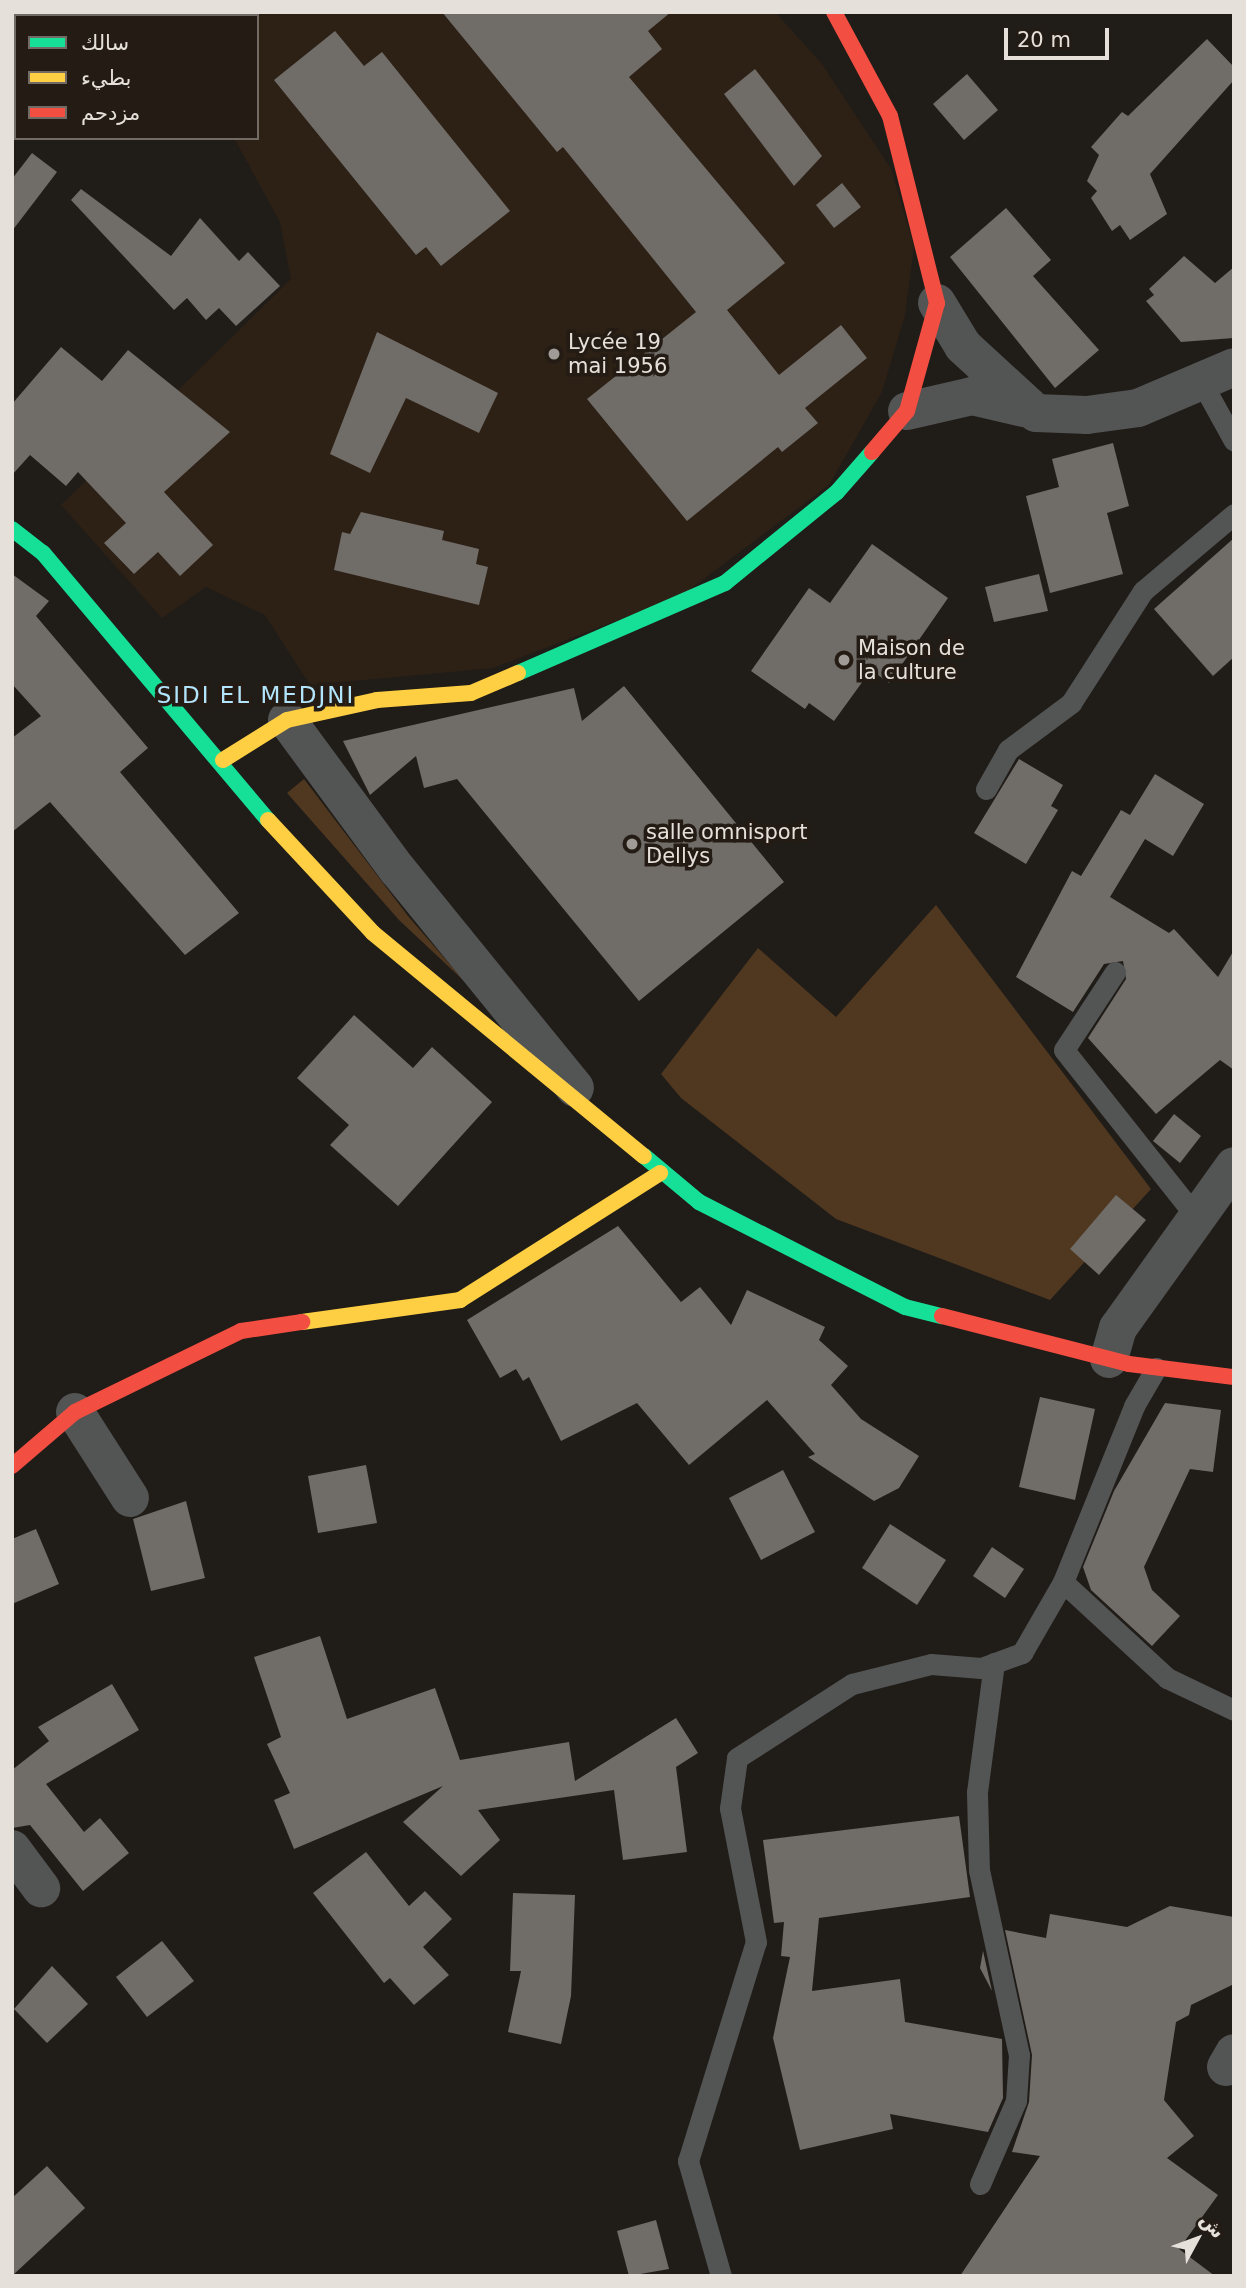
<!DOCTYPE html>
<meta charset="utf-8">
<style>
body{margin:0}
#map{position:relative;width:1246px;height:2288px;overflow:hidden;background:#201c18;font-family:"DejaVu Sans",Vazirmatn,sans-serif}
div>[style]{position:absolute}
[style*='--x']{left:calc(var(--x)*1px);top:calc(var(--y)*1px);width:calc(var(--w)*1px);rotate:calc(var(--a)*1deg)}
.built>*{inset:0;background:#2d2116}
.green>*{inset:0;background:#4f3720}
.building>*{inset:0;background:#706c68}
.lane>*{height:21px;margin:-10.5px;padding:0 10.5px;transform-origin:10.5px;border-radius:10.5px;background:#535454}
.street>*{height:38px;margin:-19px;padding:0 19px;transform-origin:19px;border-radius:19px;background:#535454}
.fast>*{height:16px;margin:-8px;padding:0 8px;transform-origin:8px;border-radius:8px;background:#16e098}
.slow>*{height:16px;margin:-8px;padding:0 8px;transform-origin:8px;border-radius:8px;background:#ffcf43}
.jam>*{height:16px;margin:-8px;padding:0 8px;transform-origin:8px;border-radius:8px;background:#f24e42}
.dots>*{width:19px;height:19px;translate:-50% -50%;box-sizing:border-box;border:4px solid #241c14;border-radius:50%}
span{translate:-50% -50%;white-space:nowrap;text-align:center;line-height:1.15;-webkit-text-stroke:7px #241c14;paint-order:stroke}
.poi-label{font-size:21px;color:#e6e0db}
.left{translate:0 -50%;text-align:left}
.neighbourhood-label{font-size:23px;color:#b2e4fb;letter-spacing:2px}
.frame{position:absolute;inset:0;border:14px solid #e6e0db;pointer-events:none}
.legend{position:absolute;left:14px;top:14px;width:245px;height:126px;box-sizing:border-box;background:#241c14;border:2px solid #726a64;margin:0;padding:9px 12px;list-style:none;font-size:21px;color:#e6e0db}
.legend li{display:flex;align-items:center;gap:14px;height:35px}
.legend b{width:35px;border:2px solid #726a64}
.north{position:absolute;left:1162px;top:2204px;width:70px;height:70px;-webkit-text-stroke:5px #241c14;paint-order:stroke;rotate:49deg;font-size:19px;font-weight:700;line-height:28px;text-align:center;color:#e6e0db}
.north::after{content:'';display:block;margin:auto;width:24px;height:32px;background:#e6e0db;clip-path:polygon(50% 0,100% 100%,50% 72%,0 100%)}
.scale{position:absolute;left:1004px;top:28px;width:105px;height:32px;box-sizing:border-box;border:4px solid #e6e0db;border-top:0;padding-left:9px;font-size:21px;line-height:24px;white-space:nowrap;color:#e6e0db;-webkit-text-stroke:5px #241c14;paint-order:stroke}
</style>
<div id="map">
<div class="built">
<div style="clip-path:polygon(163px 12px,775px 12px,822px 64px,891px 169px,914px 247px,905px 315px,882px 392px,829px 485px,681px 596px,493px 668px,310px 685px,265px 615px,206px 587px,162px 618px,61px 505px,291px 279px,280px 222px,234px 138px,257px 138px,257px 16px)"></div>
</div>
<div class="green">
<div style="clip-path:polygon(304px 779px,408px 916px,465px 982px,399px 920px,287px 793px)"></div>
<div style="clip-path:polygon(936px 905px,1151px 1189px,1050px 1300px,836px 1219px,681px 1098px,661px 1074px,758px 948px,836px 1017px)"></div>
</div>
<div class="building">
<div style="clip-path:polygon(442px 12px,671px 12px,648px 31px,662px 49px,629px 77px,785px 263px,727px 310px,779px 375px,841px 325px,867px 358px,805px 408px,818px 423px,782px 452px,778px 447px,687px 521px,587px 399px,696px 312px,563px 147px,557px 152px)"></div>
<div style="clip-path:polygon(335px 31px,364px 66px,382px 52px,510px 211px,441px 266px,426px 247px,416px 255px,274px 80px)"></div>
<div style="clip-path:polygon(1207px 39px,1234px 67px,1234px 80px,1150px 174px,1167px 214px,1130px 240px,1120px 225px,1112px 231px,1091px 198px,1097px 191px,1087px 181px,1099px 155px,1091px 147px,1122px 112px,1128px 116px)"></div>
<div style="clip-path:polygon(755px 69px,822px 156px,794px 186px,724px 94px)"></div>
<div style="clip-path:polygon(967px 74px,998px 110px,964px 140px,933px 104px)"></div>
<div style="clip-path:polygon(32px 153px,57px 172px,12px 231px,12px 179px)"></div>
<div style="clip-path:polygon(842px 183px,861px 207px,834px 228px,816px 205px)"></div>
<div style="clip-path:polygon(81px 189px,171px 256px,200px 218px,239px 261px,248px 252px,280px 286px,236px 326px,219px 308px,206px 320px,187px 298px,174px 310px,71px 200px)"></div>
<div style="clip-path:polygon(1006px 208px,1051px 260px,1033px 276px,1099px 350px,1055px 388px,950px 257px)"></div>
<div style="clip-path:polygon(1184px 256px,1215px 283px,1234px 267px,1234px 338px,1181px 342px,1146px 301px,1154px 295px,1149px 289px)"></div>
<div style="clip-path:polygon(377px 332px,498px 393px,479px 433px,406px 398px,370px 473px,330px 454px)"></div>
<div style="clip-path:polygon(61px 347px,102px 381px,128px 350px,230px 432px,164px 492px,213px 545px,180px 576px,158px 552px,134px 574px,104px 543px,126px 523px,78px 472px,66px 486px,30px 455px,12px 475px,12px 404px)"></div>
<div style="clip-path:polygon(1113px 443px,1129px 506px,1107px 513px,1123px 574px,1050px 593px,1026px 496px,1059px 487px,1052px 459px)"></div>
<div style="clip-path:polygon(361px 512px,444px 531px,442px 540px,479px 549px,476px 564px,488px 567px,479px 605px,334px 570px,342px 532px,350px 534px)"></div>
<div style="clip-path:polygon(1234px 538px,1234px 657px,1213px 676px,1154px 609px)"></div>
<div style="clip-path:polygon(872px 544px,948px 598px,889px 683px,871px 670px,834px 721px,809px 703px,805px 709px,751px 671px,809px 588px,830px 603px)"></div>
<div style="clip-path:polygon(12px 574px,49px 601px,36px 616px,148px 748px,120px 772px,239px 913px,185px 955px,50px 802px,12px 832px,12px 738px,41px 716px,12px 684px)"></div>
<div style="clip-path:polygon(1039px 574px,1048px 611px,994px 622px,985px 587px)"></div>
<div style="clip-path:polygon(624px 686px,784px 882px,639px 1001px,457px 779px,424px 788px,416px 756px,370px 795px,343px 741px,574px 688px,582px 721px)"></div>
<div style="clip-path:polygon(1019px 759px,1063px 785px,1051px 806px,1058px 810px,1026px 864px,974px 833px)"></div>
<div style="clip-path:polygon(1155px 774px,1204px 804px,1173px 856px,1145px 839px,1110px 897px,1169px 933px,1174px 929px,1218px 977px,1234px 950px,1234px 1070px,1220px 1060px,1156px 1114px,1088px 1038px,1126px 979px,1123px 961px,1104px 964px,1073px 1012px,1016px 977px,1072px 871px,1081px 876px,1121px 810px,1130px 815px)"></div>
<div style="clip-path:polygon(354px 1015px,413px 1068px,432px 1047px,492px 1102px,398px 1206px,330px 1145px,349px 1125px,297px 1078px)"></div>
<div style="clip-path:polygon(1174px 1114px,1201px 1136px,1180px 1163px,1153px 1141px)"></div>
<div style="clip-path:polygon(1116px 1195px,1146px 1220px,1099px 1275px,1070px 1249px)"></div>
<div style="clip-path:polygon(618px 1226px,681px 1302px,700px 1287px,731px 1325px,747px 1290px,825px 1327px,819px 1340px,848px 1366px,831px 1385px,861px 1419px,919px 1456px,899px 1488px,874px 1501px,808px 1457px,815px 1454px,767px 1400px,689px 1465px,637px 1403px,561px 1441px,529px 1377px,523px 1381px,516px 1369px,500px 1378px,467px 1320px)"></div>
<div style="clip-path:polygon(1040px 1397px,1095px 1409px,1075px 1500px,1019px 1487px)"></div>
<div style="clip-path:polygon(1165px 1403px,1221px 1410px,1213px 1472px,1190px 1469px,1144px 1567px,1152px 1590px,1180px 1616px,1152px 1646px,1091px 1590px,1083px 1567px,1114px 1491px)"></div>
<div style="clip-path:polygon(366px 1465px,377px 1523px,318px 1533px,308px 1476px)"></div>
<div style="clip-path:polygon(783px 1470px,815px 1532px,761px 1560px,729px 1498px)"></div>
<div style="clip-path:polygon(186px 1501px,205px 1578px,151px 1591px,133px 1519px)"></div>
<div style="clip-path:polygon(890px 1524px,946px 1560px,917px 1605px,862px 1568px)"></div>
<div style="clip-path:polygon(36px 1529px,59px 1584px,12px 1604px,12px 1539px)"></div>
<div style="clip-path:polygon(992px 1547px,1024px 1569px,1005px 1598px,973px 1576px)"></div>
<div style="clip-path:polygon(320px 1636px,347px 1719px,435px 1688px,460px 1760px,569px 1742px,575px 1781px,676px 1718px,698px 1753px,676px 1767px,687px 1852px,623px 1860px,614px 1790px,478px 1810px,500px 1840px,461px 1876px,403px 1822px,443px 1786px,294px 1849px,274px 1800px,290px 1793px,267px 1744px,281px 1737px,254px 1657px)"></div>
<div style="clip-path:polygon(112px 1684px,139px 1730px,46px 1784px,84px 1832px,100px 1818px,129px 1853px,83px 1891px,30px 1825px,12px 1828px,12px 1770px,49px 1741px,38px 1727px)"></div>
<div style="clip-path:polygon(959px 1816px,970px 1897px,819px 1918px,812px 1991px,900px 1979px,905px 2022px,1002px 2039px,1003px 2098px,988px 2132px,890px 2114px,893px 2129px,800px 2150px,773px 2038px,790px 1957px,781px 1956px,784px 1922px,774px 1923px,763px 1840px)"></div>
<div style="clip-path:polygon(366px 1852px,409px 1906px,425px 1891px,452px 1919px,423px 1947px,449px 1975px,414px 2005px,390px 1978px,384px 1983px,313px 1893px)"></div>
<div style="clip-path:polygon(513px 1893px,575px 1895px,571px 1996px,561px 2044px,508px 2032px,521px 1971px,510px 1971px)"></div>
<div style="clip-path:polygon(1170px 1906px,1234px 1917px,1234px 1984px,1191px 2005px,1189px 2015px,1176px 2022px,1164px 2100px,1194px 2136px,1167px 2158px,1218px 2195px,1179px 2249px,1215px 2276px,960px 2276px,1040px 2156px,1012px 2152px,1029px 2102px,1032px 2055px,1005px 1930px,1046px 1938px,1050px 1914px,1127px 1927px)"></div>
<div style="clip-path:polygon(162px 1941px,194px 1981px,147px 2017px,116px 1977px)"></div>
<div style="clip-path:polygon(983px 1951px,992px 1991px,980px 1968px)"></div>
<div style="clip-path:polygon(52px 1966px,88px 2004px,47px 2043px,14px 2009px)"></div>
<div style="clip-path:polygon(47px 2166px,85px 2208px,12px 2276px,12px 2198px)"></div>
<div style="clip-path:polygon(656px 2220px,669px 2269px,629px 2276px,617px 2231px)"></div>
</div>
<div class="lane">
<div style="--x:1202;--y:383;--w:66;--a:61.1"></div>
<div style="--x:986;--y:789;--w:45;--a:-60.6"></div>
<div style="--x:1008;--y:750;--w:79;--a:-36.7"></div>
<div style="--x:1071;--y:703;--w:133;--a:-57.3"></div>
<div style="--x:1143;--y:591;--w:119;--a:-40.2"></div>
<div style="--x:1115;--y:972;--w:93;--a:123.2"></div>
<div style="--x:1064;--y:1050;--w:214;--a:51.6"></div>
<div style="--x:1063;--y:1582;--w:142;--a:42.7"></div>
<div style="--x:1167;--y:1678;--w:74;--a:25.5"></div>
<div style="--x:980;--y:2184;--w:90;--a:-66.6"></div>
<div style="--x:1016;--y:2101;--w:46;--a:-86.3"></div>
<div style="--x:1019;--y:2055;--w:189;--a:-102.2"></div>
<div style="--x:979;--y:1870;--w:78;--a:-91.5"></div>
<div style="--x:977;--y:1792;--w:130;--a:-82.5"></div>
<div style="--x:721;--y:2276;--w:120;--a:-106"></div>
<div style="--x:688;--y:2161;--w:229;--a:-72.8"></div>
<div style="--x:756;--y:1942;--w:136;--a:-101"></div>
<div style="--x:730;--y:1808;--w:50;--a:-82"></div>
<div style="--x:737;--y:1758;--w:137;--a:-32.8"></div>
<div style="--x:852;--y:1684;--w:81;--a:-14.2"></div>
<div style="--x:931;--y:1664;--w:50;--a:4.6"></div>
<div style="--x:981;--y:1668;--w:44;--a:-20.1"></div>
<div style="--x:1022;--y:1653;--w:82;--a:-60"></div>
<div style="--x:1063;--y:1582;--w:190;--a:-68"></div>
<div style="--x:1134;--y:1406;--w:44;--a:-59.9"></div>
</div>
<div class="street">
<div style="--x:937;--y:303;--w:50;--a:58.8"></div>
<div style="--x:963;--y:346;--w:99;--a:42.5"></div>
<div style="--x:1036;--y:413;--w:51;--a:2.2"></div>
<div style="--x:1087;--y:415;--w:51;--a:-7.8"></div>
<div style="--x:1138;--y:408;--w:104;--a:-23.1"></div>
<div style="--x:907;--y:411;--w:67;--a:-13"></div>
<div style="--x:972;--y:396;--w:52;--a:13.2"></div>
<div style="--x:287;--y:720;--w:185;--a:53.6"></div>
<div style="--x:397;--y:869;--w:282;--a:50.9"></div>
<div style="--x:1109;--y:1359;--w:32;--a:-74"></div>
<div style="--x:1118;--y:1328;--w:199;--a:-54.4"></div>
<div style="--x:75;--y:1412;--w:102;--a:57.4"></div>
<div style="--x:12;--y:1849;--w:49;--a:53.4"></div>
<div style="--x:1226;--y:2067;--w:16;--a:-60"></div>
</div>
<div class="fast">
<div style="--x:12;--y:529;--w:39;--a:38"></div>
<div style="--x:43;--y:553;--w:349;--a:49.9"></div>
<div style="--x:518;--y:673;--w:226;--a:-23.5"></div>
<div style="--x:725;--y:583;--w:144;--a:-39.1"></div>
<div style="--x:837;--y:492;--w:53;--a:-48.8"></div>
<div style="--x:644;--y:1156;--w:72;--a:39.9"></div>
<div style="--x:699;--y:1202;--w:231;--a:27"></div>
<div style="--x:905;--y:1307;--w:38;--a:14"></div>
</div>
<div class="slow">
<div style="--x:223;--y:760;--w:75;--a:-32"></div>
<div style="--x:287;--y:720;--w:92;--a:-12.5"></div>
<div style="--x:377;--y:700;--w:94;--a:-4.3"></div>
<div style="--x:471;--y:693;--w:51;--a:-23.1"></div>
<div style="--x:268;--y:820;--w:154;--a:47.1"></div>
<div style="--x:373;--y:933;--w:351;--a:39.5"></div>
<div style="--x:302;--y:1322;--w:160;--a:-7.9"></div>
<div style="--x:460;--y:1300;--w:237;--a:-32.4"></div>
</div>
<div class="jam">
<div style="--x:834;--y:12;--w:118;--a:61.7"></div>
<div style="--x:890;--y:116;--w:193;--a:75.9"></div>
<div style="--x:937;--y:303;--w:112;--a:105.5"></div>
<div style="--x:907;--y:411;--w:54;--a:130.5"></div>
<div style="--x:942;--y:1316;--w:193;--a:14.4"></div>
<div style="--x:1129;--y:1364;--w:106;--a:7.1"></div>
<div style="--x:12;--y:1466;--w:83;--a:-40.6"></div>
<div style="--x:75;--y:1412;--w:185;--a:-26"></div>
<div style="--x:241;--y:1331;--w:62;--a:-8.4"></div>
</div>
<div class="dots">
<div style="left:554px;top:354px;background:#a19b97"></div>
<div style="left:844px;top:660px;background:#a19b97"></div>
<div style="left:632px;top:844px;background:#a19b97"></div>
</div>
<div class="poi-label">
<span class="left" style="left:568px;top:354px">Lycée 19<br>mai 1956</span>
<span class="left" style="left:858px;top:660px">Maison de<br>la culture</span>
<span class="left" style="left:646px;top:844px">salle omnisport<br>Dellys</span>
</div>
<div class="neighbourhood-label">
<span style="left:256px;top:695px">SIDI EL MEDJNI</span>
</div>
<div class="frame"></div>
<ul class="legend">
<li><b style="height:9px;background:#16e098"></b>سالك</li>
<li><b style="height:9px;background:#ffcf43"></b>بطيء</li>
<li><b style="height:9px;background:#f24e42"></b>مزدحم</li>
</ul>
<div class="north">ش</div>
<div class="scale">20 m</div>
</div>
